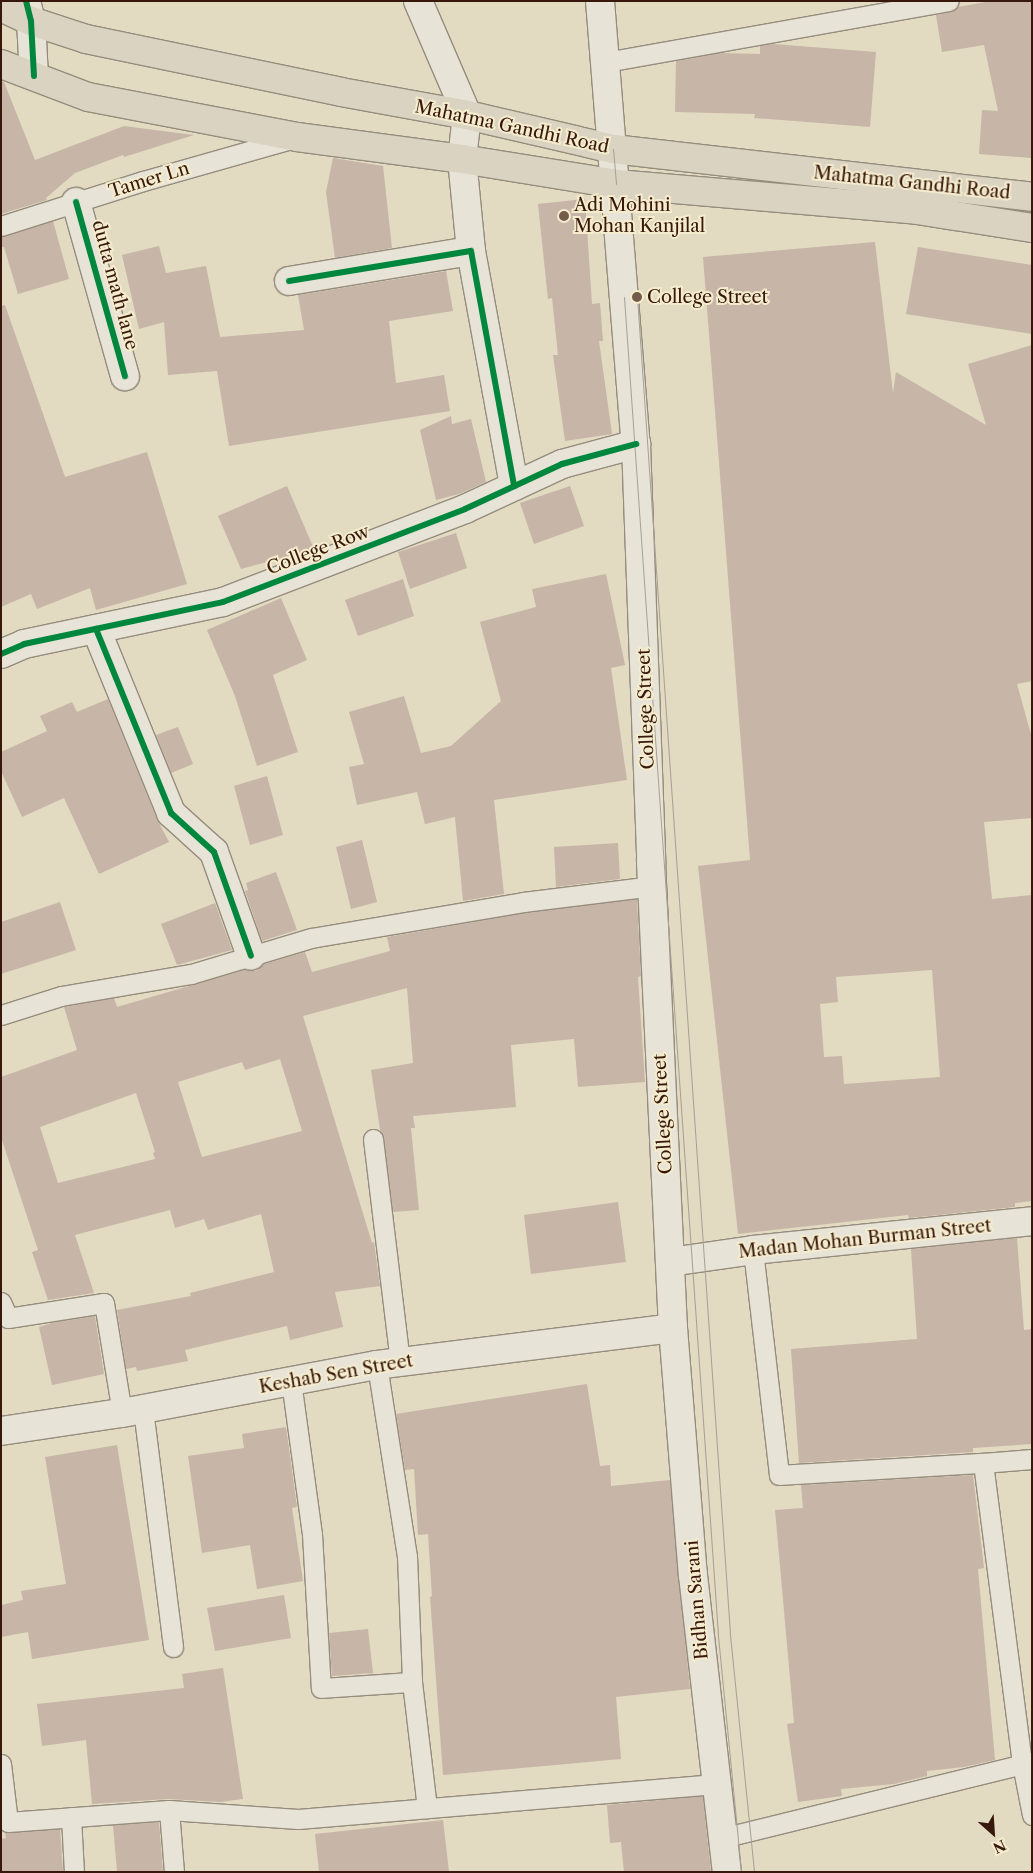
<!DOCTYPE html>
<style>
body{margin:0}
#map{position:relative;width:1033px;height:1873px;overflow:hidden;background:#e2dac1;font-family:"Libre Caslon Text",serif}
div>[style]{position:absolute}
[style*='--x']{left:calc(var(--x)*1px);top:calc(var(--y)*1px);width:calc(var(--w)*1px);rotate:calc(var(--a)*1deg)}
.building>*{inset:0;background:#c7b5a7}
.roads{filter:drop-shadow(1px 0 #958c7d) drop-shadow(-1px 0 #958c7d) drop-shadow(0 1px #958c7d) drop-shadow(0 -1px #958c7d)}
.service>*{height:19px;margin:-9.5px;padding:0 9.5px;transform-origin:9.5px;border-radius:9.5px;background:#e7e3d7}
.minor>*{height:28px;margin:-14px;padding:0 14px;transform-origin:14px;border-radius:14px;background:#e7e3d7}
.secondary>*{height:28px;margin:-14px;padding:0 14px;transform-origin:14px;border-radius:14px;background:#e7e3d7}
.primary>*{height:28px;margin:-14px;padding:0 14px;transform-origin:14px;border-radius:14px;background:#dbd3c2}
.tram>*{height:1px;margin:-0.5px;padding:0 0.5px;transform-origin:0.5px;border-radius:0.5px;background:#a69f95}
.cycleway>*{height:6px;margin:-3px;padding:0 3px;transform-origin:3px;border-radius:3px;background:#00873e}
.dots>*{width:14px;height:14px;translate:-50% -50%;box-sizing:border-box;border:2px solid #f5ecce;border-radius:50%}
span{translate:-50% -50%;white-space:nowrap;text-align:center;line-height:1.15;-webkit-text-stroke:4px #f5ecce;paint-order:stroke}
.street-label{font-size:18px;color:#38180c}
.poi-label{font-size:18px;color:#38180c}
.left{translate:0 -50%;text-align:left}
.frame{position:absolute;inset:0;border:2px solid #38180c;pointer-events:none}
.north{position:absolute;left:968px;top:1808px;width:50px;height:50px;-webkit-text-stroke:4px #f5ecce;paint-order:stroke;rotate:154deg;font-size:14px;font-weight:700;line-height:20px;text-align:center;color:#38180c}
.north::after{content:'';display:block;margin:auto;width:18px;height:22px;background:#38180c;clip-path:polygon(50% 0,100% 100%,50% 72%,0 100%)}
</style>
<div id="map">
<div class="building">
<div style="clip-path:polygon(991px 1px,1032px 1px,1032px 158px,979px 154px,982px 110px,998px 111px,984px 45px,942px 52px,936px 15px,951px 12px,958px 7px)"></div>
<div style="clip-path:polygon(773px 44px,876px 52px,870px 127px,754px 118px,755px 114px,675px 112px,676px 61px,720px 53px,760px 54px,760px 46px)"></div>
<div style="clip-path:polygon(1px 81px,4px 82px,35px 160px,124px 126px,194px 135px,124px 157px,123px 155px,75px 173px,46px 198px,47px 200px,1px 214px)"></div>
<div style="clip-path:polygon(333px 158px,383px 166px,392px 248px,335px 258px,326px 192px)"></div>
<div style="clip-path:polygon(585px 199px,592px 304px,600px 303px,603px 341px,599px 341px,612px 434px,565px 441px,553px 355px,558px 355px,552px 298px,548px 299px,538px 204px)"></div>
<div style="clip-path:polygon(53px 221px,69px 279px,18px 294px,4px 247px,1px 247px,1px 237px)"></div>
<div style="clip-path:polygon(evenodd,875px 242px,893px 393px,896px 372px,986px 425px,968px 364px,1032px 345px,1032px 681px,1017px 684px,1032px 738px,1032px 818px,984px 822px,992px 899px,1032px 895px,1032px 1201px,1015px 1203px,1015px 1207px,909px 1218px,908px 1215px,738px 1234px,698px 866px,750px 860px,703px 257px,875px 242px,932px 970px,940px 1077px,844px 1084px,842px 1056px,824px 1057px,820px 1004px,838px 1002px,836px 977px,932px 970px)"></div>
<div style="clip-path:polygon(159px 246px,166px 273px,206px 266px,220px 337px,304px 330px,298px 295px,446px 271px,453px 311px,389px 321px,396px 383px,444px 375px,450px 411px,229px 446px,217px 371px,168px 375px,164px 322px,139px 329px,122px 255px)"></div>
<div style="clip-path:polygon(918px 247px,1032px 265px,1032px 334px,906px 314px)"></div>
<div style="clip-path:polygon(5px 305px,65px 477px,147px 452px,187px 584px,96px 610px,90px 588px,37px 609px,31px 594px,1px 607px,1px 306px)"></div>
<div style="clip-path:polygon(451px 416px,452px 424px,471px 419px,486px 482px,459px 494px,436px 500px,420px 430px)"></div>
<div style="clip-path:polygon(287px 486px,314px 549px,241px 569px,218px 516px)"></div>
<div style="clip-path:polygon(570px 486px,584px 526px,534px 544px,520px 503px)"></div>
<div style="clip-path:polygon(456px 533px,467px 568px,410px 589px,398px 552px)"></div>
<div style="clip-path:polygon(606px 574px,625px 665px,611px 668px,627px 780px,494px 800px,504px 894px,463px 901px,455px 817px,425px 824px,417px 792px,357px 805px,349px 767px,364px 764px,349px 712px,404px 696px,421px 753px,451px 746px,501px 701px,480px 622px,536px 607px,532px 589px)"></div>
<div style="clip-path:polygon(403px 579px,414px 616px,358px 636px,345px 600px)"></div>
<div style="clip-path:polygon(281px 598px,307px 660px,273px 675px,298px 752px,257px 766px,235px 696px,207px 630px)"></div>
<div style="clip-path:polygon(108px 699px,157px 819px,169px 842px,99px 874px,64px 798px,22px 817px,1px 771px,1px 752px,47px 731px,40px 716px,72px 702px,77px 712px)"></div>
<div style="clip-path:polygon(178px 727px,193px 764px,171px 773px,156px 735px)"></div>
<div style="clip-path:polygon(267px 776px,283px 835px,250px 845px,234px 786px)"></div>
<div style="clip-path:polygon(362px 840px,377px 902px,351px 909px,336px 847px)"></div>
<div style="clip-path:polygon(618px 843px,620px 879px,556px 887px,554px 847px)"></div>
<div style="clip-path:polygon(276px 872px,297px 930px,262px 941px,245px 891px,248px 890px,246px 883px)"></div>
<div style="clip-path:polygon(evenodd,637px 899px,641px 976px,638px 977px,645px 1082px,578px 1087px,574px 1039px,511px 1045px,516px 1107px,413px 1116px,415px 1128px,411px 1128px,419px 1210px,393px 1212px,384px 1138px,380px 1130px,371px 1070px,413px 1063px,407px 988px,303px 1016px,372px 1243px,374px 1242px,380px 1286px,335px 1292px,343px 1327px,290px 1340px,287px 1326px,185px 1350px,188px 1361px,137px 1371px,136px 1367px,126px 1369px,117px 1310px,191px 1296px,190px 1293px,274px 1272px,261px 1214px,208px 1230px,204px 1219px,175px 1228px,170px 1210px,75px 1235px,94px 1293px,48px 1300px,32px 1252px,38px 1250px,1px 1137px,1px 1077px,77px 1050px,64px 1007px,114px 998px,117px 1007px,244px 970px,256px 971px,264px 964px,305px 952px,312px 972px,390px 951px,387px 937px,525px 913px,637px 899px,280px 1059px,302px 1131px,202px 1157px,178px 1082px,242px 1062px,245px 1070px,280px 1059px,637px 899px,136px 1093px,155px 1152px,153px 1153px,155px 1159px,58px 1183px,40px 1127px,136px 1093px)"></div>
<div style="clip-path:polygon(60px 902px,76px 950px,1px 974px,1px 922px)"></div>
<div style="clip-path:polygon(215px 903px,232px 950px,177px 965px,161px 924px)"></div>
<div style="clip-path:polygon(618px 1202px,626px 1262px,531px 1274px,524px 1215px)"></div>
<div style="clip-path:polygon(1017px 1238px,1024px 1330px,1032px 1329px,1032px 1444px,973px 1448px,973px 1452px,799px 1463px,791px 1349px,917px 1339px,911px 1249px)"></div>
<div style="clip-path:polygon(95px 1316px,104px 1374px,52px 1385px,39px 1327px,55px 1322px)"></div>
<div style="clip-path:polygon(587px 1384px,600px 1466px,610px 1465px,611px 1486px,670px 1480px,690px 1689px,616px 1697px,621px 1759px,443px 1775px,430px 1597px,432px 1596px,428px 1534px,418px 1535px,414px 1469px,405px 1470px,396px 1414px)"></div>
<div style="clip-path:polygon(286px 1427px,297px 1507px,292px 1508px,303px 1581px,257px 1589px,250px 1545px,202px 1553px,188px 1456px,244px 1448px,242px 1434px)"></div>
<div style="clip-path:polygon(117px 1445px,149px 1640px,32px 1659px,28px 1632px,1px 1637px,1px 1605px,23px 1600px,21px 1591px,66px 1584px,45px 1457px)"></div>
<div style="clip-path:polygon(973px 1475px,984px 1568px,978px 1569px,995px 1760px,964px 1767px,927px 1771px,927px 1776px,894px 1784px,841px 1789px,842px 1796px,798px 1802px,787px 1724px,794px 1723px,775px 1510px,803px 1508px,801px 1485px)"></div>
<div style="clip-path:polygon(284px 1595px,291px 1638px,215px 1651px,207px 1608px)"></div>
<div style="clip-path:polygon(368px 1629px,373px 1673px,332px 1676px,329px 1633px)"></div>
<div style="clip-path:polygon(223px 1668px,243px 1799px,220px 1802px,168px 1799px,92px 1804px,86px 1740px,42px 1746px,37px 1704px,184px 1688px,182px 1674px)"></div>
<div style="clip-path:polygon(703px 1796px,711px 1872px,624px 1872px,621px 1842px,610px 1843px,607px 1805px)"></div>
<div style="clip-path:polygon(443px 1820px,449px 1872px,319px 1872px,315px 1834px)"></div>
<div style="clip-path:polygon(159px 1822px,163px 1872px,117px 1872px,113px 1825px)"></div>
<div style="clip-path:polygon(60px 1829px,63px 1872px,1px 1872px,1px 1839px,6px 1838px,5px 1833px)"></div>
</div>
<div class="roads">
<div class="service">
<div style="--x:606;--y:62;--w:348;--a:-10.1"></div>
<div style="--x:1;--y:226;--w:149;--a:-17.6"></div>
<div style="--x:143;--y:181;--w:154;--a:-15.8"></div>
<div style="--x:1;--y:1015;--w:63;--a:-17.6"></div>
<div style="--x:61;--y:996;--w:132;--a:-9.6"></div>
<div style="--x:191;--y:974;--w:125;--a:-16.7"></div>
<div style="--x:311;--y:938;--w:215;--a:-9.6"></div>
<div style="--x:523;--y:902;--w:131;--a:-7"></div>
<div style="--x:373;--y:1139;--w:225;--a:83.1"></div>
<div style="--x:753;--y:1250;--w:226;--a:83.4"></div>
<div style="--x:779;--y:1475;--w:204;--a:-3.4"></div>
<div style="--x:983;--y:1463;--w:304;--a:82.6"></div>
<div style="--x:1022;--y:1764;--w:52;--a:78.9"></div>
<div style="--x:1;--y:1302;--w:17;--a:66"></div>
<div style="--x:8;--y:1318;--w:97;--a:-8.9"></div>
<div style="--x:104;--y:1303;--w:111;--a:80.7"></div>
<div style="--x:377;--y:1365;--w:193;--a:81.1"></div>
<div style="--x:407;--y:1556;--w:126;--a:87.7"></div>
<div style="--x:412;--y:1682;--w:127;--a:83.2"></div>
<div style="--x:291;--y:1381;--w:154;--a:82.2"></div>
<div style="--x:312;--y:1534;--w:154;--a:86.7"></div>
<div style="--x:321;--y:1688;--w:91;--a:-3.8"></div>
<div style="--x:143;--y:1409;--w:240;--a:82.8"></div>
<div style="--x:983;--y:1463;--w:49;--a:-4.7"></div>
<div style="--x:1;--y:1764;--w:58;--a:83.1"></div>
<div style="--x:8;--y:1822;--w:161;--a:-4.3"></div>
<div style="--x:169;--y:1810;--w:129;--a:4"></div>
<div style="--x:298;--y:1819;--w:419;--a:-4.8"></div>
<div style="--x:169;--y:1810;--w:62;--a:85.4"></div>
<div style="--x:71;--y:1817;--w:55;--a:86.9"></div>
<div style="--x:722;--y:1838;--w:319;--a:-13.8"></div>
</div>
<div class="minor">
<div style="--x:26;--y:1;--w:21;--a:76"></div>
<div style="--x:31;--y:21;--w:55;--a:86.9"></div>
<div style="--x:418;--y:1;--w:124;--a:66.7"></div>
<div style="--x:467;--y:115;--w:44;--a:96.5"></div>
<div style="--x:462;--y:159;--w:92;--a:84.4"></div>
<div style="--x:76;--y:202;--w:181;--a:74.3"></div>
<div style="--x:289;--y:281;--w:184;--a:-9.4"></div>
<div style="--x:471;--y:251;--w:239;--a:79.6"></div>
<div style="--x:96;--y:629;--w:199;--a:67.8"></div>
<div style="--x:171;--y:813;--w:58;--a:42.2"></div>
<div style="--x:214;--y:852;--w:110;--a:70.4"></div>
<div style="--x:1;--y:654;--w:25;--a:-23"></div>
<div style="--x:24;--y:644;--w:203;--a:-11.9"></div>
<div style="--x:223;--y:602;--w:259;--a:-21"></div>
<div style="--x:465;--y:509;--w:107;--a:-24.9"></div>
<div style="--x:562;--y:464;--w:77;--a:-15.1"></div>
</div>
<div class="secondary">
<div style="--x:600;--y:1;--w:444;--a:85.4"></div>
<div style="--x:636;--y:444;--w:418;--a:87.9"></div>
<div style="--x:651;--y:862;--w:467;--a:87.3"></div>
<div style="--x:673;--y:1328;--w:248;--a:85.4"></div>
<div style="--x:693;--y:1575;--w:299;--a:83.5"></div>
<div style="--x:670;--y:1262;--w:84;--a:-8.2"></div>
<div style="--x:753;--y:1250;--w:281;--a:-5.9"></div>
<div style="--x:1;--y:1431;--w:122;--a:-8.5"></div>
<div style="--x:122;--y:1413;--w:259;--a:-10.7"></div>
<div style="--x:377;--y:1365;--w:298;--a:-7.1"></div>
</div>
<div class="primary">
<div style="--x:1;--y:7;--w:33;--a:25"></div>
<div style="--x:31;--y:21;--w:58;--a:18.1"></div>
<div style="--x:86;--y:39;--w:260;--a:11.7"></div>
<div style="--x:341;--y:92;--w:128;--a:10.3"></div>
<div style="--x:467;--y:115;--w:150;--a:13.1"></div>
<div style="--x:613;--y:149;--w:422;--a:6.5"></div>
<div style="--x:1;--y:64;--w:93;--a:20.8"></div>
<div style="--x:88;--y:97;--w:213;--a:10.8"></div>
<div style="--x:297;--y:137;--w:166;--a:7.6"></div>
<div style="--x:462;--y:159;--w:156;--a:9.2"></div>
<div style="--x:616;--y:184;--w:302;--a:4.9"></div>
<div style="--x:917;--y:210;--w:116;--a:8.9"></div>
</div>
</div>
<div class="tram">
<div style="--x:613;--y:149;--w:35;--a:85"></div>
<div style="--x:624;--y:297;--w:1342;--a:85.98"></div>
<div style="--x:718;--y:1636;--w:237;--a:84.4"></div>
<div style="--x:637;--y:297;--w:1341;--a:86.02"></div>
<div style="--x:730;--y:1635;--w:238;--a:84.2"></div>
</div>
<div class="cycleway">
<div style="--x:26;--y:1;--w:21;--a:76"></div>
<div style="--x:31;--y:21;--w:55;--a:86.9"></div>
<div style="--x:76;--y:202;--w:181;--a:74.3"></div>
<div style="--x:289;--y:281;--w:184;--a:-9.4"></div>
<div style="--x:471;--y:251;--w:239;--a:79.6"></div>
<div style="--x:96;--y:629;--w:199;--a:67.8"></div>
<div style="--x:171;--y:813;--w:58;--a:42.2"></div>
<div style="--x:214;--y:852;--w:110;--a:70.4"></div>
<div style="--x:1;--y:654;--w:25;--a:-23"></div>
<div style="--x:24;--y:644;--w:203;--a:-11.9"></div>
<div style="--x:223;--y:602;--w:259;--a:-21"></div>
<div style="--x:465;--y:509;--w:107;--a:-24.9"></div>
<div style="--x:562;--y:464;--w:77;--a:-15.1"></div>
</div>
<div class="dots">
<div style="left:564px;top:216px;background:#745c4b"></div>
<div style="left:637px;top:297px;background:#745c4b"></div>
</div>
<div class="street-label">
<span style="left:512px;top:127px;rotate:12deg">Mahatma Gandhi Road</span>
<span style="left:149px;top:180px;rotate:-17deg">Tamer Ln</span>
<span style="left:912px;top:183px;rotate:6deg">Mahatma Gandhi Road</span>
<span style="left:115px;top:285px;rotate:75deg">dutta math lane</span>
<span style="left:318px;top:550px;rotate:-21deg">College Row</span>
<span style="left:646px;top:709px;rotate:-92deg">College Street</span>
<span style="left:663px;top:1114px;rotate:-93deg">College Street</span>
<span style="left:865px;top:1239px;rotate:-6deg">Madan Mohan Burman Street</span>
<span style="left:336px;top:1374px;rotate:-10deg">Keshab Sen Street</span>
<span style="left:697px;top:1600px;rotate:-95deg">Bidhan Sarani</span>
</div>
<div class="poi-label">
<span class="left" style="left:574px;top:216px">Adi Mohini<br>Mohan Kanjilal</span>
<span class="left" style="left:647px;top:297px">College Street</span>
</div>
<div class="frame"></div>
<div class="north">N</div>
</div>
